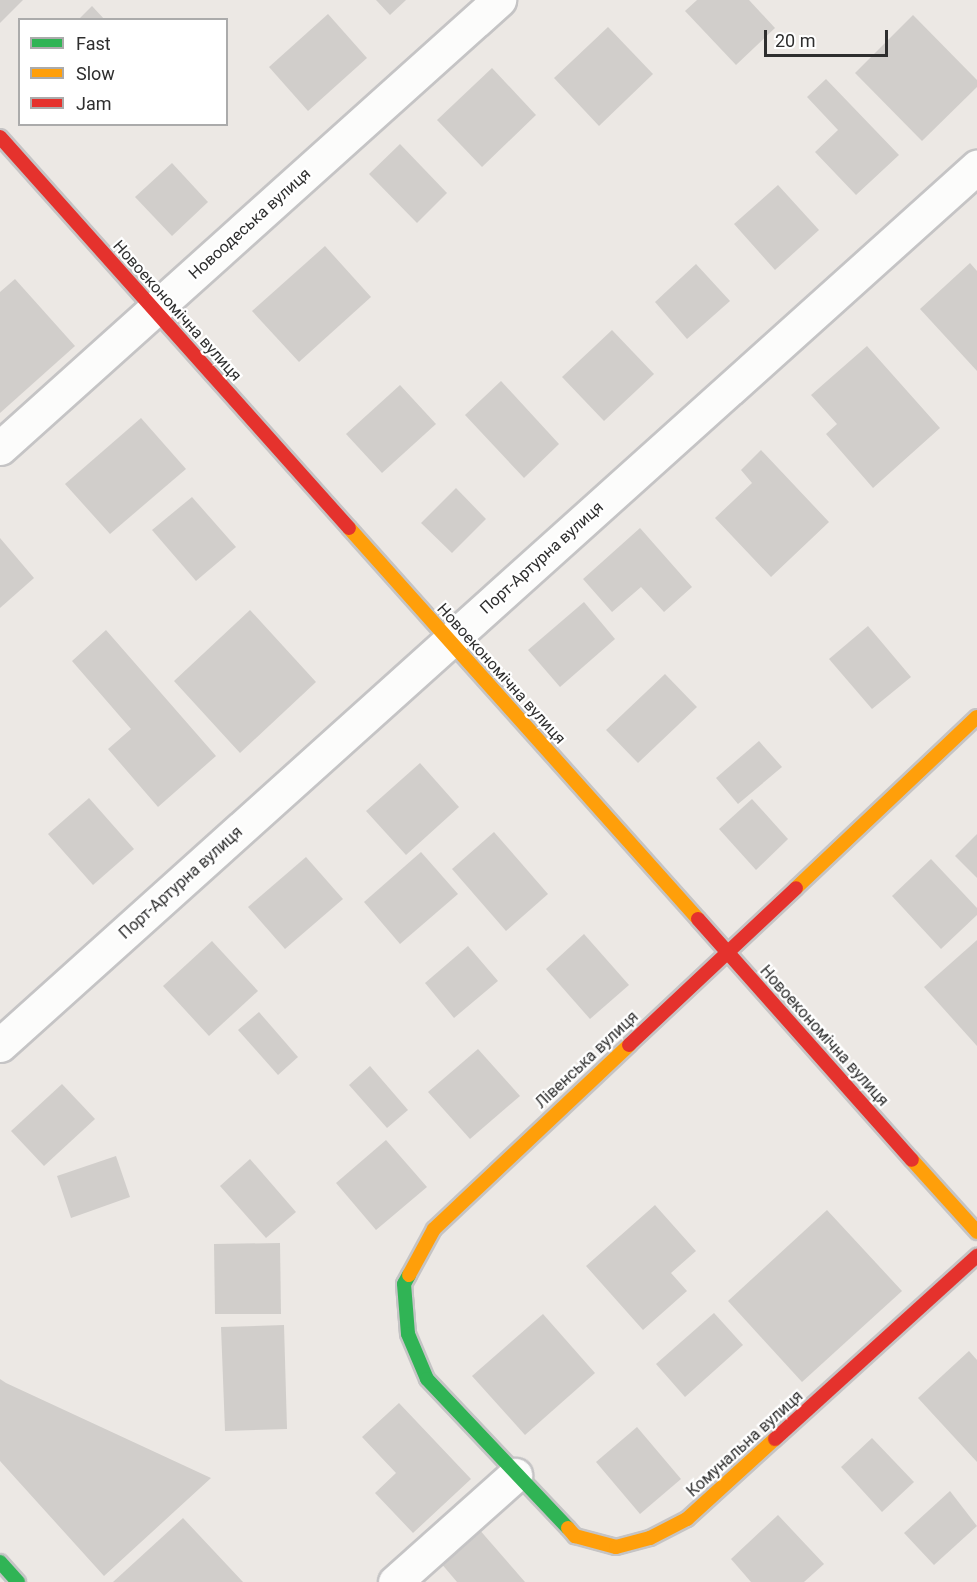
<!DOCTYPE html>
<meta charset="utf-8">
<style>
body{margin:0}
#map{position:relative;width:977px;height:1582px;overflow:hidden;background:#ece8e4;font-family:Roboto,sans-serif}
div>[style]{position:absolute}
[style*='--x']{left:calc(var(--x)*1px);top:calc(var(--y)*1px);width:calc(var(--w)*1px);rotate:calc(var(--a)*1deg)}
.building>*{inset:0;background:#d1cecb}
.roads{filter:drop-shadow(2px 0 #c5c4c5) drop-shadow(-2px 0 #c5c4c5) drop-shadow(0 2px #c5c4c5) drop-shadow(0 -2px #c5c4c5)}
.street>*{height:33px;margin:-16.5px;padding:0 16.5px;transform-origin:16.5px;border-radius:16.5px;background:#fcfcfb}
.fast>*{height:14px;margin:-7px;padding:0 7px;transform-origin:7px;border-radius:7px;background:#30b455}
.slow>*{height:14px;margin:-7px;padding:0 7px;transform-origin:7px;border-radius:7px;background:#ff9f0a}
.jam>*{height:14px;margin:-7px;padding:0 7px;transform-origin:7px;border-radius:7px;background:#e5322d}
span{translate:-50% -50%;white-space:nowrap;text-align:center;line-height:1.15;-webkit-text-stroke:4.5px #fff;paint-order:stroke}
.street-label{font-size:16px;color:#2e2e2e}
.legend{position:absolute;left:18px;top:18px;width:210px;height:108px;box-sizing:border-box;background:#fff;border:2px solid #ababab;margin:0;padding:8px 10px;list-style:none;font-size:18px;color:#2e2e2e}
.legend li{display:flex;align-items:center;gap:12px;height:30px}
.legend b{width:30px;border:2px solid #ababab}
.scale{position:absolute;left:764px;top:30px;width:124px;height:27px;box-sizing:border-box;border:3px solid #2e2e2e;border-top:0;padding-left:8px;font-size:18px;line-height:21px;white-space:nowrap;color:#2e2e2e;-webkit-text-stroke:4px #fff;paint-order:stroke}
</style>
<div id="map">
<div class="building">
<div style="clip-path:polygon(0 0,23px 0,0 23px)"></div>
<div style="clip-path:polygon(376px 0,406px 0,390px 15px)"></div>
<div style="clip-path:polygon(697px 0,749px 0,775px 28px,736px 65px,685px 11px)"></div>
<div style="clip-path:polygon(92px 6px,105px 20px,78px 20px)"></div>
<div style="clip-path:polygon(328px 14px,367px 58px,308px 111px,269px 67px)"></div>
<div style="clip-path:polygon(913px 15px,977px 80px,977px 87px,922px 141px,855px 73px)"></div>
<div style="clip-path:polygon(608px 27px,653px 74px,599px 126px,554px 78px)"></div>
<div style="clip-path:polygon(492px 68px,536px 115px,482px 167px,437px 120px)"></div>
<div style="clip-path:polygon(826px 79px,899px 155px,856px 195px,815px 152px,838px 130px,807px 97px)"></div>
<div style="clip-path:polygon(400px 144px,447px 193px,417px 223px,369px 174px)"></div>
<div style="clip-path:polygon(172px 163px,208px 202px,172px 236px,135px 197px)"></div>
<div style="clip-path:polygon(778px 185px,819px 230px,775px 270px,734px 224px)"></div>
<div style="clip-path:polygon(325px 246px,371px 297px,299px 362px,252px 311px)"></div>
<div style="clip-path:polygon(970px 263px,977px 271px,977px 371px,920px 309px)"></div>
<div style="clip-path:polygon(696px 264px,730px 301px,687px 339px,655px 302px)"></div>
<div style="clip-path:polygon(15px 279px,75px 346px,0 413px,0 292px)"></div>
<div style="clip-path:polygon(612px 330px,654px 374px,604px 421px,562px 377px)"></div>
<div style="clip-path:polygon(867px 346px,940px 428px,873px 488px,826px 434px,837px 424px,811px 395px)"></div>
<div style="clip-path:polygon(501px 381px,559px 444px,524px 478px,465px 415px)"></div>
<div style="clip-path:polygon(400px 385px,436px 424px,382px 473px,346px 434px)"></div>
<div style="clip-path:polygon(141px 418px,186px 469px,110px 534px,65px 484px)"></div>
<div style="clip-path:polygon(761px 450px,829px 522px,771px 577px,715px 518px,752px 483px,741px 470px)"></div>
<div style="clip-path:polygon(456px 488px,486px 519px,452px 553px,421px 523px)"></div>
<div style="clip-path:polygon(192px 497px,236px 547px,196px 581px,152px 530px)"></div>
<div style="clip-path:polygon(640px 528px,692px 587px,664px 612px,641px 587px,612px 612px,583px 579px)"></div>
<div style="clip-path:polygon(0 538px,34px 578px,0 608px)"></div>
<div style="clip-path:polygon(584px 602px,615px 639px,560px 687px,528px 650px)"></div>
<div style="clip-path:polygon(250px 610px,316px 682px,240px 753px,174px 681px)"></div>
<div style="clip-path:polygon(868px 626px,911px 677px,872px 709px,829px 659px)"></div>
<div style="clip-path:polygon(106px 630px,216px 756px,158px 807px,108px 749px,131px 729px,72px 661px)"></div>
<div style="clip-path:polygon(665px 674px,697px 707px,638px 763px,606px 730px)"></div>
<div style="clip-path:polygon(759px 741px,782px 767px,738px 804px,716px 778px)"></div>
<div style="clip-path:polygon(420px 763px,459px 807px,406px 855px,366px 811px)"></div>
<div style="clip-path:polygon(89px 798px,134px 849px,93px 885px,48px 834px)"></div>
<div style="clip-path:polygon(752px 799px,788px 839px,756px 870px,719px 829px)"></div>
<div style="clip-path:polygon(494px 832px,548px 894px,506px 931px,452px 869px)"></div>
<div style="clip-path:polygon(977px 834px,977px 878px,955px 856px)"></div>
<div style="clip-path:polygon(421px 852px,458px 894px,400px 944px,364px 902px)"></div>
<div style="clip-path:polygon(306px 857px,343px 899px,285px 949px,248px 907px)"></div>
<div style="clip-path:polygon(931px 859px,977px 908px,977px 915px,941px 949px,892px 896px)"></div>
<div style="clip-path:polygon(584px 934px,629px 985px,590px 1019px,546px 969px)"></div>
<div style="clip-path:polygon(977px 940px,977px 1046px,924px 987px)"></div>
<div style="clip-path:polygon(212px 941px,258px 991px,209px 1036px,163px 986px)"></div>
<div style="clip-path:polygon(468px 946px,498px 981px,454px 1018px,425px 983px)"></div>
<div style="clip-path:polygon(259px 1012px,298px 1057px,278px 1075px,238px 1030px)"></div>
<div style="clip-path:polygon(478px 1049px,520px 1096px,470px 1139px,428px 1092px)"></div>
<div style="clip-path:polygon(370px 1066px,408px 1110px,387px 1128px,349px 1085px)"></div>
<div style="clip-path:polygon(62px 1084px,95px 1119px,44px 1166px,11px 1131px)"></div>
<div style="clip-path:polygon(386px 1140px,427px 1187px,376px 1230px,336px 1183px)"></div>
<div style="clip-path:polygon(116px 1156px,130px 1197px,71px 1218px,57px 1176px)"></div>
<div style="clip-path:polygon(250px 1159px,296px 1212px,266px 1238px,220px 1186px)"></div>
<div style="clip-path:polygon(655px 1205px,696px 1251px,671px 1273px,687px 1291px,643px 1330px,586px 1266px)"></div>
<div style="clip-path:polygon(827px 1210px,902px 1291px,802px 1382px,728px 1301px)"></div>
<div style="clip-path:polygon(280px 1243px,281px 1314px,215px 1314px,214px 1244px)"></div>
<div style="clip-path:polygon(714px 1313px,743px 1345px,685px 1397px,656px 1364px)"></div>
<div style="clip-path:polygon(543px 1314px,595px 1373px,525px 1435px,472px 1376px)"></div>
<div style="clip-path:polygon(284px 1325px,287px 1429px,225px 1431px,221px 1327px)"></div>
<div style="clip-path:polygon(969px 1351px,977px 1360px,977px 1462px,918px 1398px)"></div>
<div style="clip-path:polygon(0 1379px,6px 1383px,211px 1478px,104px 1576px,0 1461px)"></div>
<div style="clip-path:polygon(399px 1403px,471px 1479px,413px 1533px,375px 1493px,396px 1473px,362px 1437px)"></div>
<div style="clip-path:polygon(637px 1427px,681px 1479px,640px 1514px,596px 1462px)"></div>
<div style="clip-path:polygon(872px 1438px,914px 1482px,882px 1512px,841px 1467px)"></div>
<div style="clip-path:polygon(950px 1491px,977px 1526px,934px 1565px,904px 1533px)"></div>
<div style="clip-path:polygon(778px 1515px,824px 1564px,804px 1582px,751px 1582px,731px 1559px)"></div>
<div style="clip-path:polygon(183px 1518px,243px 1582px,113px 1582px)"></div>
<div style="clip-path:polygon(478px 1528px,525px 1582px,457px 1582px,440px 1562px)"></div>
</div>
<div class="roads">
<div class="street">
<div style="--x:0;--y:448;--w:671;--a:-41.92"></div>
<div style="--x:0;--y:1045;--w:1314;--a:-41.95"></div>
<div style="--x:395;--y:1582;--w:161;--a:-41.7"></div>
</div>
<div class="fast">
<div style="--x:409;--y:1275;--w:10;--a:119"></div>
<div style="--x:404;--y:1284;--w:50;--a:85.4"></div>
<div style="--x:408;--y:1334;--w:49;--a:67.1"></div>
<div style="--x:427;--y:1379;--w:205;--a:46.6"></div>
<div style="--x:0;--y:1562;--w:27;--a:48"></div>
</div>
<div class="slow">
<div style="--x:349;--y:528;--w:524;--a:48.25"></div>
<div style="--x:796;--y:888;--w:249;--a:-43.4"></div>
<div style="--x:912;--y:1160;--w:97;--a:47.9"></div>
<div style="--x:409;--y:1275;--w:52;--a:-61.5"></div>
<div style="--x:434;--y:1229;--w:268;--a:-43.3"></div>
<div style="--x:568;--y:1528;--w:11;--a:49"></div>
<div style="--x:575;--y:1536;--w:42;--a:15"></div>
<div style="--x:616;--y:1547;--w:35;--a:-15"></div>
<div style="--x:650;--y:1538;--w:42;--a:-27.2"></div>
<div style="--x:687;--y:1519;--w:119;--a:-42.3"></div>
</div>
<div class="jam">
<div style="--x:0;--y:137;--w:524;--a:48.25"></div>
<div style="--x:698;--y:919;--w:322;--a:48.4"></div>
<div style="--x:629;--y:1045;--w:229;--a:-43.2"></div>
<div style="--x:775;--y:1439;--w:273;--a:-42.2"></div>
</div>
</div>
<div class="street-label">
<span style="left:250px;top:224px;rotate:-42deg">Новоодеська вулиця</span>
<span style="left:177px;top:311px;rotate:48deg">Новоекономічна вулиця</span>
<span style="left:542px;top:558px;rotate:-42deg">Порт-Артурна вулиця</span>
<span style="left:501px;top:674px;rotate:48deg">Новоекономічна вулиця</span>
<span style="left:181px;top:883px;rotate:-42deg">Порт-Артурна вулиця</span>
<span style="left:824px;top:1036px;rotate:48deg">Новоекономічна вулиця</span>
<span style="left:587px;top:1060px;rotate:-43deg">Лівенська вулиця</span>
<span style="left:745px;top:1444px;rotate:-42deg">Комунальна вулиця</span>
</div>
<ul class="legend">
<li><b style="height:8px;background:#30b455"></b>Fast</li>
<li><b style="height:8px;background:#ff9f0a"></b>Slow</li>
<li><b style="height:8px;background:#e5322d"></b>Jam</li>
</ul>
<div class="scale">20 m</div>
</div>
